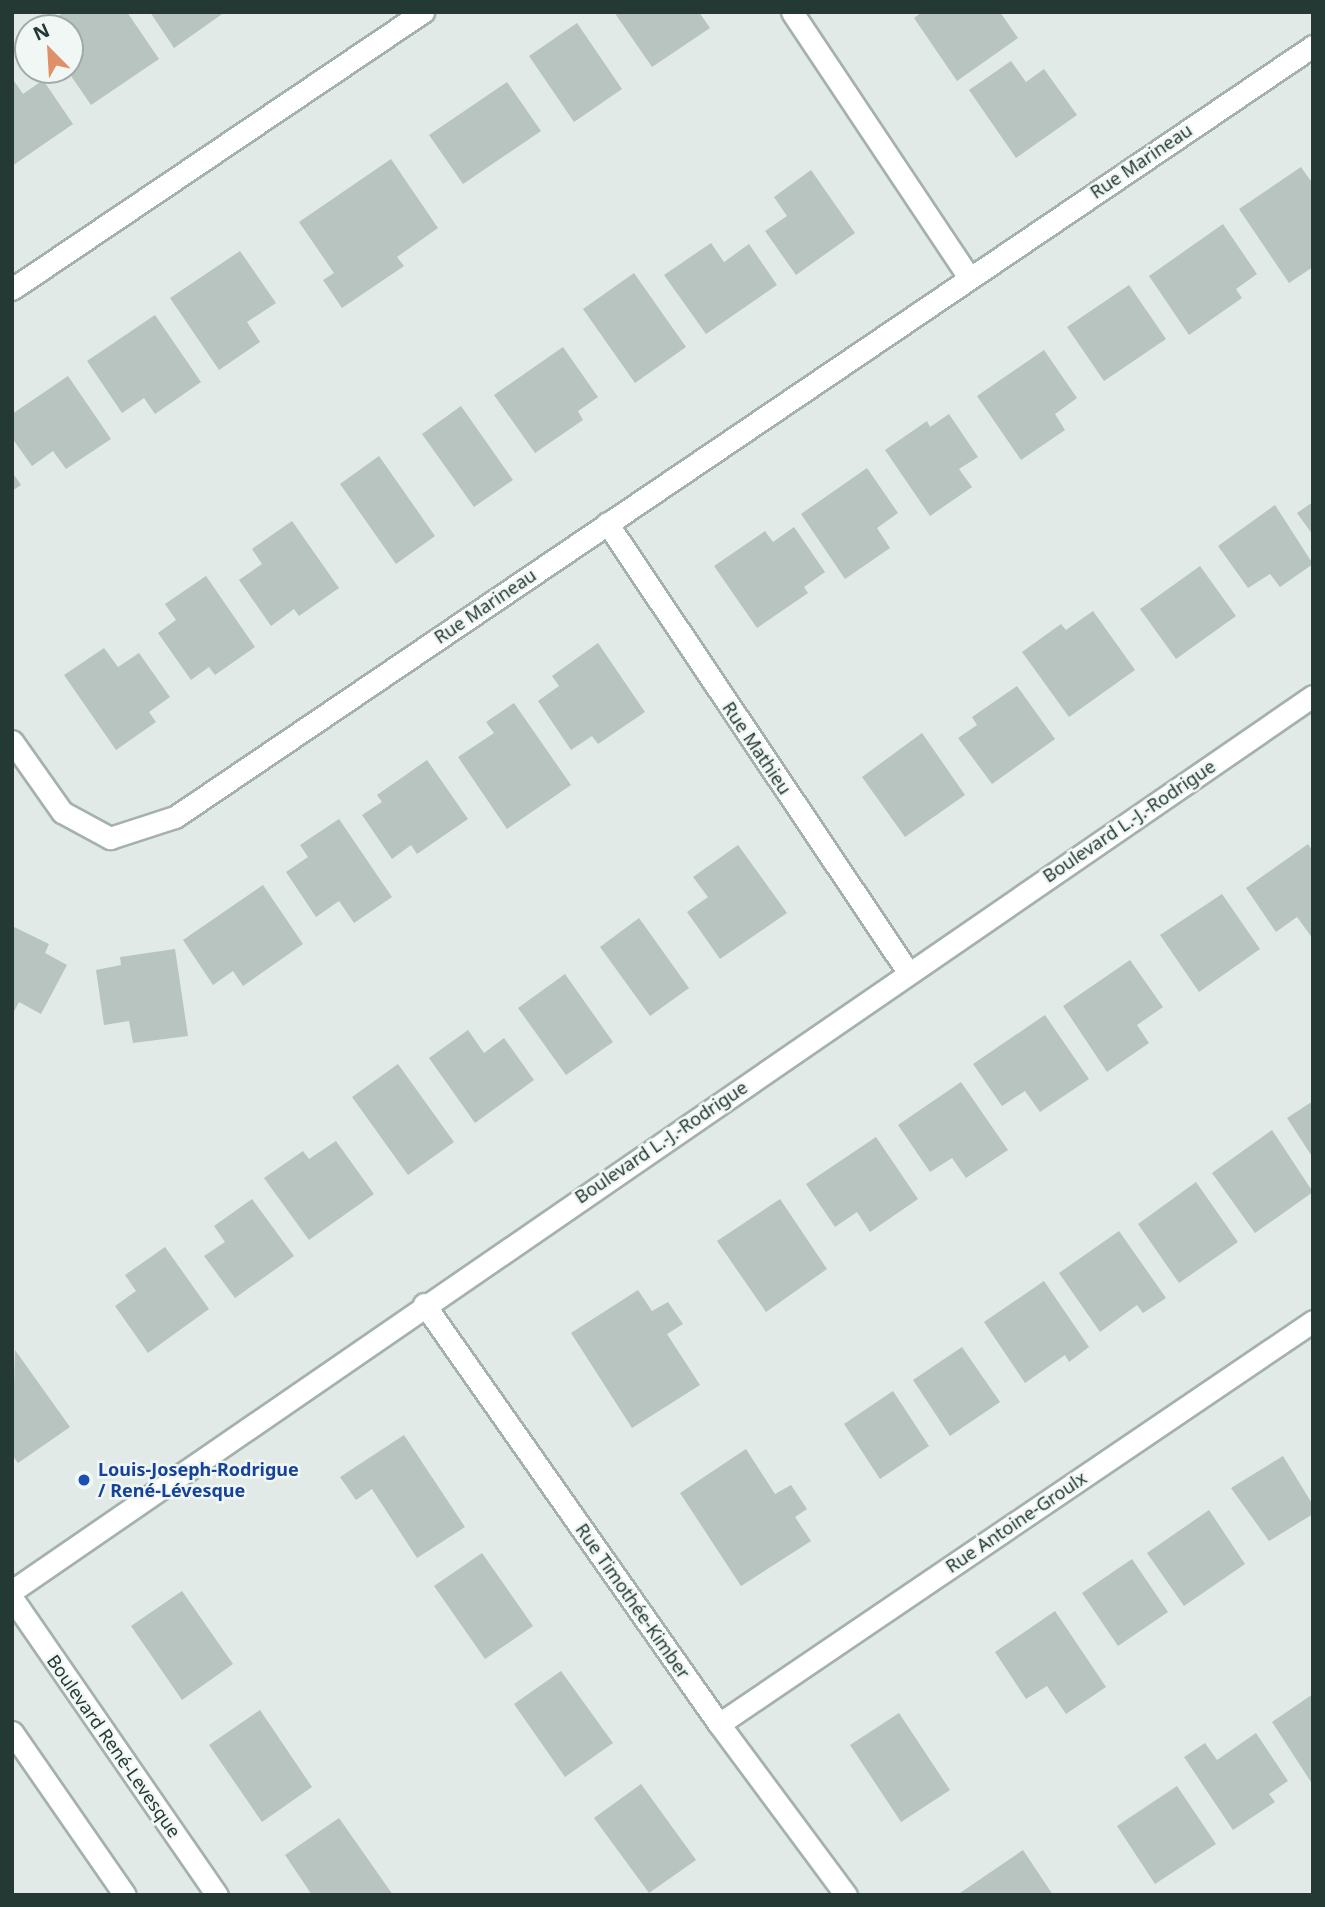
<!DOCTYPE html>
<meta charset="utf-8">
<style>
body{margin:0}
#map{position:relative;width:1325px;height:1907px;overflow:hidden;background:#e1eae6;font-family:"Noto Sans",sans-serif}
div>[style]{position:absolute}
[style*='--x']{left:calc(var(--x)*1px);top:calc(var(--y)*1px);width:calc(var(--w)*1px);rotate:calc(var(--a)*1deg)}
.building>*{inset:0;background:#b7c4c0}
.roads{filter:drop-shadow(2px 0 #a5b1ad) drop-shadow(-2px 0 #a5b1ad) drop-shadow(0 2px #a5b1ad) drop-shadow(0 -2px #a5b1ad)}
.street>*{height:21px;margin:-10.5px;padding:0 10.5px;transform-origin:10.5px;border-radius:10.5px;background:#fff}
.dots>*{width:19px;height:19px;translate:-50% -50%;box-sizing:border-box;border:4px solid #f1f7f4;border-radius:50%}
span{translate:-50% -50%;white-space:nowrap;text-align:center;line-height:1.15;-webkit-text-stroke:5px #f1f7f4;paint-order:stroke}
.street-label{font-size:18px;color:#243834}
.transit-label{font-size:18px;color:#164399;font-weight:700}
.left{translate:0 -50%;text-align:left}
.frame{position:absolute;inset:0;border:14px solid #243834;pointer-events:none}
.north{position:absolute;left:14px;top:14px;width:70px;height:70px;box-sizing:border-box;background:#f1f7f4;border:2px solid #9faba7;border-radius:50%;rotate:336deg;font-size:19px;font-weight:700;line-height:28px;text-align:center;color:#243834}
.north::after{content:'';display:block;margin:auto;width:24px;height:32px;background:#e09068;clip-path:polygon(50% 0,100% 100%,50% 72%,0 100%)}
</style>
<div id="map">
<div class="building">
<div style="clip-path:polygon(64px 12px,127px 12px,159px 59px,91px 105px,67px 70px,70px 28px,41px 28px)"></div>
<div style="clip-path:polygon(150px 12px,225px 12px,174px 48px)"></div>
<div style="clip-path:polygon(614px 12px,699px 12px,710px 28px,652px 67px)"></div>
<div style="clip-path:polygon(922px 12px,1000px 12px,1018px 38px,957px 81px,914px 18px)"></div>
<div style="clip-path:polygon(577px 23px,622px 89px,574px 122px,529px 56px)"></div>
<div style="clip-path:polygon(1011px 61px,1026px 82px,1044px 69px,1077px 115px,1016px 158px,969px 90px)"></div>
<div style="clip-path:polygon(12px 78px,23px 94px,43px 80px,73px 124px,12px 166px)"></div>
<div style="clip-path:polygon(507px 82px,541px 131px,463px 184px,429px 135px)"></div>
<div style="clip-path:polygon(391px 159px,438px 228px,397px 257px,404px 266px,342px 308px,323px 280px,334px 273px,299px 222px)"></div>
<div style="clip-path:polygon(1301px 167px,1313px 184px,1313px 267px,1289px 283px,1239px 209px)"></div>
<div style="clip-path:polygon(811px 170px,855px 233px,796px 275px,765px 231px,787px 216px,774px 197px)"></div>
<div style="clip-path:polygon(1223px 224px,1257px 274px,1236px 289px,1242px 298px,1189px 335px,1149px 276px)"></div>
<div style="clip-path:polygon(711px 243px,724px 262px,749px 244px,777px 285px,706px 334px,664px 275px)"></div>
<div style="clip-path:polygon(240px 251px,276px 303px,247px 322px,260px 342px,219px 370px,170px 298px)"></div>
<div style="clip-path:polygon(634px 273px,686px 347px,635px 383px,583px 309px)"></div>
<div style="clip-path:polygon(1129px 285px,1166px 339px,1104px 381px,1067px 327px)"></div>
<div style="clip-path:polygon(155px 315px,201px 382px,155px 414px,144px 398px,122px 413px,87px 361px)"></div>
<div style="clip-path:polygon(563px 347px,598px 397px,578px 411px,583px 420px,535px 453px,494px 395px)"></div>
<div style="clip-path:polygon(1044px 350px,1077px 398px,1055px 414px,1065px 430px,1021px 460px,977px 396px)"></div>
<div style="clip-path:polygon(68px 376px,111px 439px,66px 469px,53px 451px,32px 466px,12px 438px,12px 414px)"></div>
<div style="clip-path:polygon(461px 406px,513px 480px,474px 507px,422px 434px)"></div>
<div style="clip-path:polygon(949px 414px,978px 457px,959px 469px,972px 487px,930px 516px,885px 450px,927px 421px,930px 427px)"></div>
<div style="clip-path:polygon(379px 456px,435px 536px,396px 564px,340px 484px)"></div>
<div style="clip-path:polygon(867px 468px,898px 513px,877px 528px,890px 548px,845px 579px,801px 514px)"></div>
<div style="clip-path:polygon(12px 472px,21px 485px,12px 491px)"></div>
<div style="clip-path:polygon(1313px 502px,1313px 535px,1297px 513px)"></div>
<div style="clip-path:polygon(1275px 505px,1313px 564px,1280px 587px,1270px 574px,1248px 588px,1218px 546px)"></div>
<div style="clip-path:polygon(292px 521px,339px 588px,299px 616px,294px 609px,271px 626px,239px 580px,262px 564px,252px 549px)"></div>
<div style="clip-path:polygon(794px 527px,825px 572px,804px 587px,808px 593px,757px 628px,714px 566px,765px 531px,773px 542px)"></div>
<div style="clip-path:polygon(1200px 566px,1236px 616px,1176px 659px,1140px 609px)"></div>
<div style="clip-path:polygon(206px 576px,255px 647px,215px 675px,209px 667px,191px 680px,158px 633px,176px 620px,165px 604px)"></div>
<div style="clip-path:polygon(1093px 611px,1135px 670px,1069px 717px,1022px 652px,1061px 624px,1066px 630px)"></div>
<div style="clip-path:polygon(598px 643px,645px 712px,598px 744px,592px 736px,571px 750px,538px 701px,559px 686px,552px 676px)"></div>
<div style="clip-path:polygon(104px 648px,118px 667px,139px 653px,170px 697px,149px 712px,156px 722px,116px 750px,64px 675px)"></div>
<div style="clip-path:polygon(1017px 686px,1055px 739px,992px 784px,958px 738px,977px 725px,972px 717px)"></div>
<div style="clip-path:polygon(514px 703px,571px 785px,507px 829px,458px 757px,494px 733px,486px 722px)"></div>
<div style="clip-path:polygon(922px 733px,965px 795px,905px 837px,862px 777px)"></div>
<div style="clip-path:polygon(427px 760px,468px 819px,417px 854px,411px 845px,392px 859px,362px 815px,382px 802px,377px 795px)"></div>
<div style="clip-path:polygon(339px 819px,392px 897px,354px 923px,339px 901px,316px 917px,286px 872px,308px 857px,300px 845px)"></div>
<div style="clip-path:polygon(1308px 844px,1313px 852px,1313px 939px,1297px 917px,1276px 932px,1246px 888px)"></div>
<div style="clip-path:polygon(738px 845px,787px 913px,720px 959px,687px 912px,708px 897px,693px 877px)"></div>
<div style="clip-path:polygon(263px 885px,303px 944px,243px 986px,233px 971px,213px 985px,183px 940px)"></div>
<div style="clip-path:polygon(1222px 894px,1260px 949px,1199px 992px,1160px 935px)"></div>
<div style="clip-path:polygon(639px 918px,689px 988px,650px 1016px,600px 947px)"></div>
<div style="clip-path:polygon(12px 926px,49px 944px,45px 953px,67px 965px,41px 1014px,19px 1002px,12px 1015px)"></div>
<div style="clip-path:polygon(175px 949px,188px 1036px,133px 1043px,129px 1021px,104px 1025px,96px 970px,121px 965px,120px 957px)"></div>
<div style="clip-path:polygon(1130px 960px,1163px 1007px,1137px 1025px,1149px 1043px,1107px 1072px,1063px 1006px)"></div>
<div style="clip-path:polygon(565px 974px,613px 1042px,566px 1075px,518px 1008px)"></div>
<div style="clip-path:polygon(1045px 1015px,1089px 1079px,1040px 1112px,1025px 1091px,1002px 1106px,973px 1064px)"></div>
<div style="clip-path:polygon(468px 1030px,484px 1053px,504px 1038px,534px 1080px,475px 1123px,429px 1058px)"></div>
<div style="clip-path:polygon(398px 1064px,454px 1142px,408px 1175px,352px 1097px)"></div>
<div style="clip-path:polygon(961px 1082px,1008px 1150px,966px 1178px,952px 1158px,930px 1172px,898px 1125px)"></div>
<div style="clip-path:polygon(1313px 1101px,1313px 1158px,1287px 1118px)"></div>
<div style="clip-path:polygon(1272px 1130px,1313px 1192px,1255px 1233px,1212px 1173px)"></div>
<div style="clip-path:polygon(876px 1137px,918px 1199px,870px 1232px,857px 1212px,835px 1227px,806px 1184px)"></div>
<div style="clip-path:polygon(336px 1141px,374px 1194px,309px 1240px,264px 1178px,303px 1151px,309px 1159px)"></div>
<div style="clip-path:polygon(1196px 1182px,1238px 1242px,1179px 1283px,1138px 1224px)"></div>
<div style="clip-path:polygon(252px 1199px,294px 1256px,235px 1298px,204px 1256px,225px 1242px,214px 1226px)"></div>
<div style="clip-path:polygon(780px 1199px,827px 1269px,766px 1312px,717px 1241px)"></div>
<div style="clip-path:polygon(1119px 1231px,1166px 1298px,1143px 1313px,1137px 1305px,1100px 1332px,1059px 1273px)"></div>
<div style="clip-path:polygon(165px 1247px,209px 1309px,148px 1353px,115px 1306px,136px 1291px,125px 1275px)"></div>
<div style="clip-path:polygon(1044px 1281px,1089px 1347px,1069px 1362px,1065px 1355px,1025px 1383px,984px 1322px)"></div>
<div style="clip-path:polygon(638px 1290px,652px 1311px,668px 1302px,683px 1324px,667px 1334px,700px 1385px,632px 1428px,571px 1333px)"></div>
<div style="clip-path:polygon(962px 1347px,1000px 1402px,950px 1436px,913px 1380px)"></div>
<div style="clip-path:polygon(15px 1350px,70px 1427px,18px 1463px,12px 1455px)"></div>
<div style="clip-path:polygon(893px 1391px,929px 1446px,880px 1479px,844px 1424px)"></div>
<div style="clip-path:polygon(404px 1435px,465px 1527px,417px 1558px,372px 1489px,356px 1500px,340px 1477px)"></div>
<div style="clip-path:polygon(746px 1449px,775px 1494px,791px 1485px,807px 1509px,795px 1517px,811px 1541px,741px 1586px,680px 1493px)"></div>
<div style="clip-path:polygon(1283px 1456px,1313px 1505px,1313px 1514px,1269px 1541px,1231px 1488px)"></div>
<div style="clip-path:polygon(1209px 1510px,1245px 1564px,1184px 1606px,1147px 1553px)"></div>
<div style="clip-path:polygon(482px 1553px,533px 1626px,485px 1659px,434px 1586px)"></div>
<div style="clip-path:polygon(1132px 1559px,1168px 1612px,1118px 1646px,1082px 1593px)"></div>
<div style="clip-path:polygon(182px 1591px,233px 1664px,182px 1700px,131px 1626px)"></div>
<div style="clip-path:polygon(1055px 1611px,1106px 1687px,1066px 1714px,1047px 1686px,1026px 1699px,995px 1652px)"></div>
<div style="clip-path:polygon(561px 1671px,613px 1743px,565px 1777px,514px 1704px)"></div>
<div style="clip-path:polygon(1313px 1694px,1313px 1780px,1311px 1782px,1272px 1722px)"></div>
<div style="clip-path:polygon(260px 1710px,312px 1787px,262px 1822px,209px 1745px)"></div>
<div style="clip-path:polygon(899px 1713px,950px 1790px,901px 1822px,850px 1745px)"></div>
<div style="clip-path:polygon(1256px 1733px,1288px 1781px,1269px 1794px,1275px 1802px,1233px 1830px,1184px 1757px,1205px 1743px,1217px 1760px)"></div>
<div style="clip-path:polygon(641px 1784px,696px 1860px,649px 1893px,594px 1818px)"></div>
<div style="clip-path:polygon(1177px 1786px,1216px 1844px,1155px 1884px,1117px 1826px)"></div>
<div style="clip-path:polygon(339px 1818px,393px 1895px,312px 1895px,285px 1855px)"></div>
<div style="clip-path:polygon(1023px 1850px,1053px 1895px,957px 1895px)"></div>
</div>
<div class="roads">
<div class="street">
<div style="--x:792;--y:12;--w:319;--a:56.3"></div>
<div style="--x:12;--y:289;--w:496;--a:-34"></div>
<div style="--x:607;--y:523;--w:541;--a:56.16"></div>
<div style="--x:12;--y:741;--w:87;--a:54.8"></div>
<div style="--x:62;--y:812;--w:55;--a:28.4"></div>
<div style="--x:110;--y:838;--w:68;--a:-17.9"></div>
<div style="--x:175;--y:817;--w:1375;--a:-34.12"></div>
<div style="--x:424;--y:1304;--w:513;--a:54.92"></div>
<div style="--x:719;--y:1724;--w:213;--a:53.4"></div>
<div style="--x:12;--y:1591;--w:1579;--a:-34.53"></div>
<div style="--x:12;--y:1598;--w:361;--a:55.4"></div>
<div style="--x:719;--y:1724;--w:718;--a:-34.15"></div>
<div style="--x:12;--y:1732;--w:198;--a:55.3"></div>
</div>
</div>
<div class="dots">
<div style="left:84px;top:1480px;background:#1a4fb4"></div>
</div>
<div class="street-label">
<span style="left:1141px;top:161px;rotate:-34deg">Rue Marineau</span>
<span style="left:485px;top:606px;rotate:-34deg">Rue Marineau</span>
<span style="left:757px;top:748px;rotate:56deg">Rue Mathieu</span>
<span style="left:1129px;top:821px;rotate:-34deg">Boulevard L.-J.-Rodrigue</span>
<span style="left:661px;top:1142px;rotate:-34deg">Boulevard L.-J.-Rodrigue</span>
<span style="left:1016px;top:1522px;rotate:-34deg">Rue Antoine-Groulx</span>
<span style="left:633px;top:1601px;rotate:55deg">Rue Timothée-Kimber</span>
<span style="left:114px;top:1746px;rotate:55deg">Boulevard René-Levesque</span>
</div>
<div class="transit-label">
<span class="left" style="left:98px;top:1480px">Louis-Joseph-Rodrigue<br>/ René-Lévesque</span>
</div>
<div class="frame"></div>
<div class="north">N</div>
</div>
